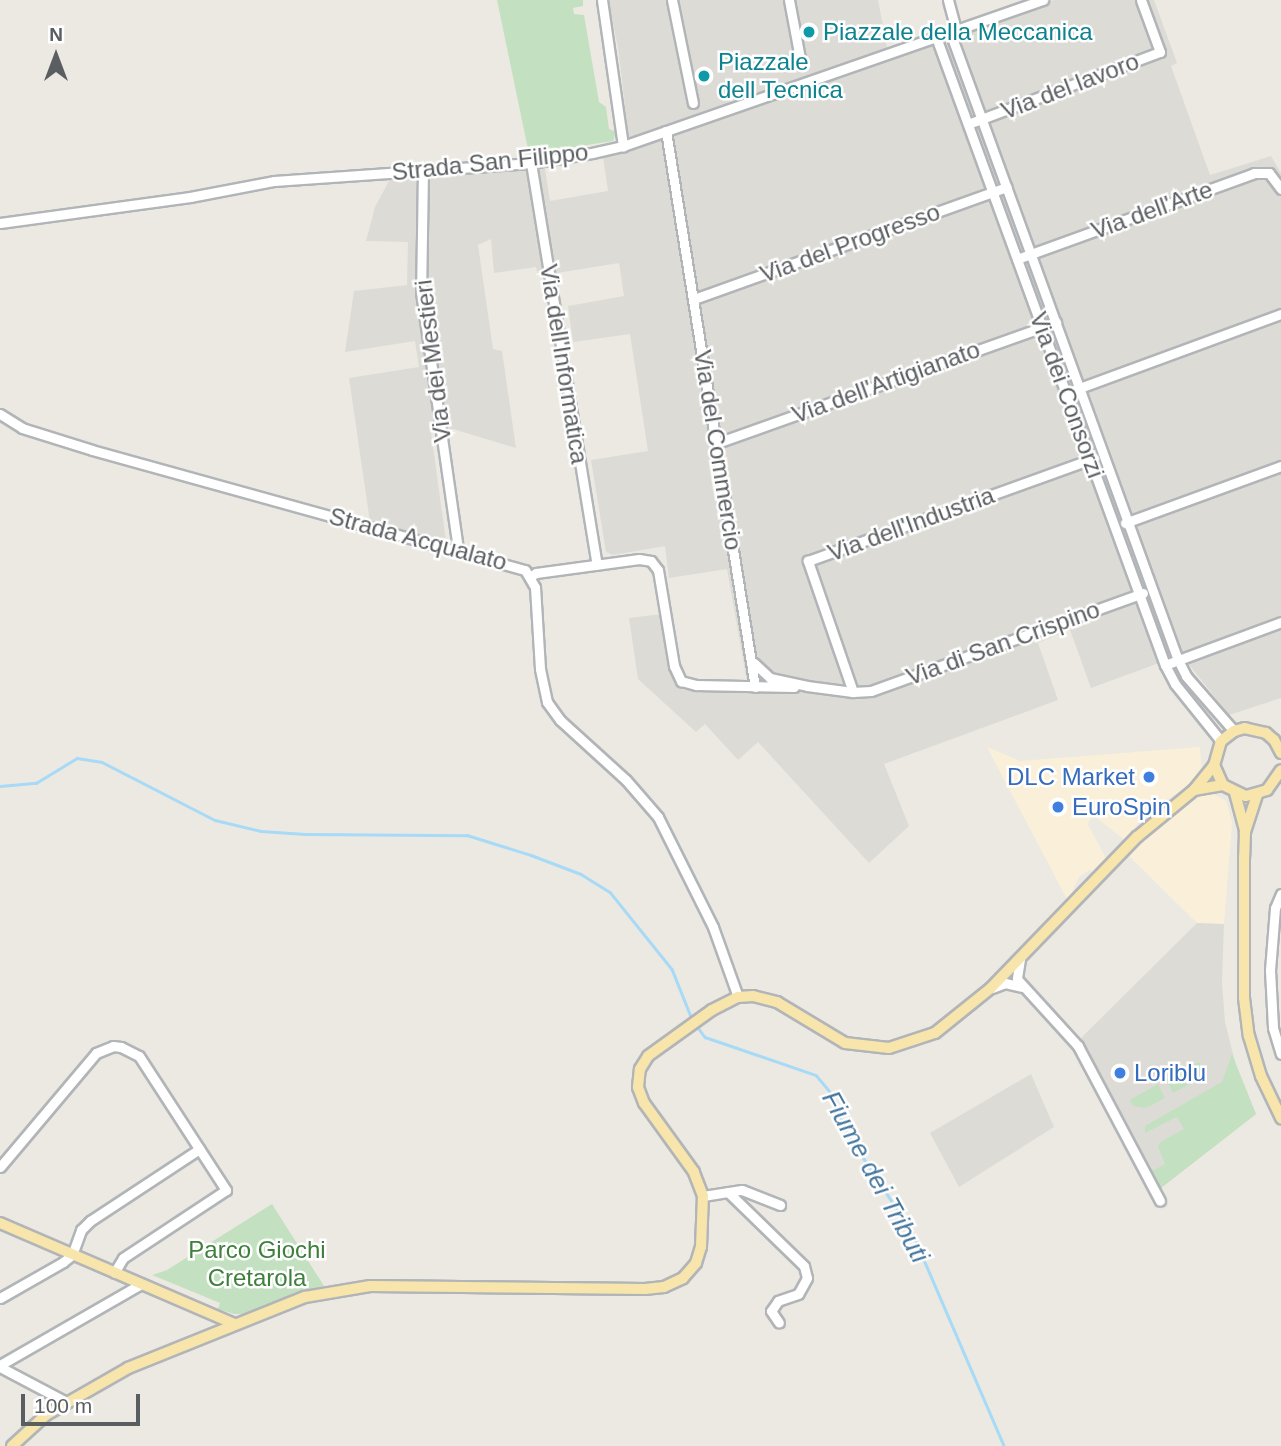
<!DOCTYPE html>
<style>
body{margin:0}
#map{position:relative;width:1281px;height:1446px;overflow:hidden;background:#ece9e2;font-family:Arial,sans-serif}
div>[style]{position:absolute}
[style*='--x']{left:calc(var(--x)*1px);top:calc(var(--y)*1px);width:calc(var(--w)*1px);rotate:calc(var(--a)*1deg)}
.commercial>*{inset:0;background:#faf0d9}
.industrial>*{inset:0;background:#dddbd6}
.green>*{inset:0;background:#c3e1c1}
.stream>*{height:2.5px;margin:-1.25px;padding:0 1.25px;transform-origin:1.25px;border-radius:1.25px;background:#a7daf6}
.roads{filter:drop-shadow(2px 0 #b2b5b8) drop-shadow(-2px 0 #b2b5b8) drop-shadow(0 2px #b2b5b8) drop-shadow(0 -2px #b2b5b8)}
.minor>*{height:9px;margin:-4.5px;padding:0 4.5px;transform-origin:4.5px;border-radius:4.5px;background:#fff}
.major>*{height:10px;margin:-5px;padding:0 5px;transform-origin:5px;border-radius:5px;background:#f7e5ac}
.dots>*{width:19px;height:19px;translate:-50% -50%;box-sizing:border-box;border:4px solid #fff;border-radius:50%}
span{translate:-50% -50%;white-space:nowrap;text-align:center;line-height:1.15;-webkit-text-stroke:5px #fff;paint-order:stroke}
.culture-label{font-size:24px;color:#0d838f}
.left{translate:0 -50%;text-align:left}
.street-label{font-size:24px;color:#5a5e61}
.shop-label{font-size:24px;color:#366cbe}
.right{translate:-100% -50%;text-align:right}
.park-label{font-size:24px;color:#3e7f3c}
.water-label{font-size:26px;color:#44769e;font-style:italic}
.north{position:absolute;left:21px;top:21px;width:70px;height:70px;-webkit-text-stroke:5px #fff;paint-order:stroke;rotate:0deg;font-size:19px;font-weight:700;line-height:28px;text-align:center;color:#5a5e61}
.north::after{content:'';display:block;margin:auto;width:24px;height:32px;background:#5a5e61;clip-path:polygon(50% 0,100% 100%,50% 72%,0 100%)}
.scale{position:absolute;left:21px;top:1394px;width:119px;height:32px;box-sizing:border-box;border:4px solid #5a5e61;border-top:0;padding-left:9px;font-size:21px;line-height:24px;white-space:nowrap;color:#5a5e61;-webkit-text-stroke:5px #fff;paint-order:stroke}
</style>
<div id="map">
<div class="commercial">
<div style="clip-path:polygon(987px 747px,1020px 761px,1200px 747px,1202px 773px,1190px 785px,1146px 813px,1125px 840px,1094px 816px,1087px 823px,1107px 860px,1094px 872px,1089px 870px,1079px 877px,1068px 901px)"></div>
<div style="clip-path:polygon(1212px 793px,1226px 801px,1232px 822px,1224px 924px,1197px 923px,1128px 855px,1171px 815px,1199px 796px)"></div>
</div>
<div class="industrial">
<div style="clip-path:polygon(608px 0,878px 0,889px 58px,1054px 0,1154px 0,1177px 63px,1171px 66px,1210px 175px,1271px 156px,1281px 173px,1281px 698px,1229px 715px,1187px 662px,1162px 671px,1159px 663px,1091px 688px,1070px 630px,1038px 643px,1058px 700px,884px 764px,909px 826px,869px 863px,758px 742px,738px 760px,705px 724px,696px 732px,638px 679px,629px 618px,662px 614px,675px 685px,684px 690px,749px 693px,727px 569px,669px 578px,665px 546px,613px 555px,606px 552px,591px 460px,648px 451px,630px 334px,573px 342px,568px 306px,624px 296px,619px 263px,538px 276px,536px 267px,494px 273px,491px 239px,478px 245px,493px 349px,502px 351px,516px 448px,453px 429px,431px 432px,446px 541px,370px 522px,349px 378px,419px 367px,415px 341px,345px 352px,354px 291px,407px 285px,408px 242px,366px 241px,375px 207px,390px 179px,436px 174px,545px 169px,550px 201px,608px 191px,603px 157px,630px 149px,618px 47px)"></div>
<div style="clip-path:polygon(1197px 923px,1224px 924px,1222px 982px,1225px 1022px,1238px 1074px,1256px 1114px,1161px 1188px,1081px 1038px)"></div>
<div style="clip-path:polygon(1031px 1074px,1054px 1127px,959px 1187px,930px 1133px)"></div>
</div>
<div class="green">
<div style="clip-path:polygon(497px 0,583px 0,583px 6px,573px 8px,574px 14px,584px 15px,599px 102px,606px 107px,609px 129px,616px 132px,613px 141px,529px 154px)"></div>
<div style="clip-path:polygon(1232px 1054px,1256px 1114px,1161px 1188px,1152px 1171px,1165px 1164px,1158px 1147px,1160px 1142px,1184px 1129px,1177px 1117px,1145px 1133px,1145px 1126px,1222px 1082px)"></div>
<div style="clip-path:polygon(1199px 1062px,1206px 1075px,1173px 1093px,1166px 1080px)"></div>
<div style="clip-path:polygon(1158px 1084px,1165px 1098px,1146px 1108px,1133px 1106px,1130px 1100px)"></div>
<div style="clip-path:polygon(272px 1204px,324px 1286px,245px 1314px,234px 1314px,218px 1309px,220px 1303px,152px 1275px,167px 1270px)"></div>
</div>
<div class="stream">
<div style="--x:0;--y:786;--w:36;--a:-5"></div>
<div style="--x:36;--y:783;--w:48;--a:-31.4"></div>
<div style="--x:77;--y:758;--w:25;--a:9"></div>
<div style="--x:102;--y:762;--w:127;--a:27.2"></div>
<div style="--x:215;--y:820;--w:47;--a:13.4"></div>
<div style="--x:261;--y:831;--w:44;--a:3.9"></div>
<div style="--x:305;--y:834;--w:162;--a:0.4"></div>
<div style="--x:467;--y:835;--w:67;--a:17.4"></div>
<div style="--x:531;--y:855;--w:53;--a:20.8"></div>
<div style="--x:581;--y:874;--w:34;--a:32"></div>
<div style="--x:610;--y:892;--w:99;--a:51.2"></div>
<div style="--x:672;--y:969;--w:54;--a:68.2"></div>
<div style="--x:696;--y:1025;--w:15;--a:53"></div>
<div style="--x:705;--y:1037;--w:117;--a:18.9"></div>
<div style="--x:816;--y:1075;--w:26;--a:50"></div>
<div style="--x:833;--y:1095;--w:37;--a:71"></div>
<div style="--x:845;--y:1130;--w:122;--a:56.7"></div>
<div style="--x:912;--y:1232;--w:233;--a:66.7"></div>
</div>
<div class="roads">
<div class="minor">
<div style="--x:602;--y:0;--w:148;--a:81.8"></div>
<div style="--x:672;--y:0;--w:105;--a:78.5"></div>
<div style="--x:789;--y:0;--w:59;--a:79.3"></div>
<div style="--x:948;--y:0;--w:31;--a:75"></div>
<div style="--x:950;--y:32;--w:668;--a:70.05"></div>
<div style="--x:1178;--y:660;--w:18;--a:63"></div>
<div style="--x:1186;--y:676;--w:73;--a:48.9"></div>
<div style="--x:936;--y:37;--w:668;--a:69.97"></div>
<div style="--x:1165;--y:665;--w:21;--a:62"></div>
<div style="--x:1175;--y:684;--w:73;--a:51.1"></div>
<div style="--x:968;--y:124;--w:205;--a:-20.6"></div>
<div style="--x:1160;--y:52;--w:55;--a:-110.1"></div>
<div style="--x:666;--y:131;--w:563;--a:80.91"></div>
<div style="--x:531;--y:163;--w:407;--a:80.7"></div>
<div style="--x:423;--y:170;--w:122;--a:90.9"></div>
<div style="--x:421;--y:292;--w:261;--a:81.8"></div>
<div style="--x:0;--y:223;--w:192;--a:-7.8"></div>
<div style="--x:190;--y:197;--w:86;--a:-10.8"></div>
<div style="--x:274;--y:181;--w:258;--a:-4"></div>
<div style="--x:531;--y:163;--w:62;--a:-9.3"></div>
<div style="--x:592;--y:153;--w:32;--a:-13"></div>
<div style="--x:623;--y:146;--w:445;--a:-19.2"></div>
<div style="--x:1017;--y:259;--w:252;--a:-19.9"></div>
<div style="--x:1254;--y:173;--w:15;--a:0"></div>
<div style="--x:1269;--y:173;--w:20;--a:53"></div>
<div style="--x:694;--y:299;--w:332;--a:-19.7"></div>
<div style="--x:1066;--y:393;--w:229;--a:-20.2"></div>
<div style="--x:0;--y:414;--w:26;--a:32"></div>
<div style="--x:22;--y:428;--w:73;--a:17.4"></div>
<div style="--x:92;--y:450;--w:449;--a:15.5"></div>
<div style="--x:525;--y:570;--w:20;--a:60"></div>
<div style="--x:535;--y:587;--w:82;--a:86.5"></div>
<div style="--x:540;--y:669;--w:34;--a:78"></div>
<div style="--x:547;--y:702;--w:22;--a:54"></div>
<div style="--x:560;--y:720;--w:89;--a:42.3"></div>
<div style="--x:626;--y:780;--w:49;--a:49.1"></div>
<div style="--x:658;--y:817;--w:123;--a:63.4"></div>
<div style="--x:713;--y:927;--w:74;--a:70.3"></div>
<div style="--x:717;--y:443;--w:360;--a:-19.6"></div>
<div style="--x:1125;--y:523;--w:166;--a:-20.1"></div>
<div style="--x:531;--y:576;--w:6;--a:-31"></div>
<div style="--x:536;--y:573;--w:104;--a:-7.7"></div>
<div style="--x:639;--y:559;--w:12;--a:9"></div>
<div style="--x:651;--y:561;--w:11;--a:52"></div>
<div style="--x:658;--y:570;--w:97;--a:80.5"></div>
<div style="--x:674;--y:666;--w:17;--a:65"></div>
<div style="--x:681;--y:681;--w:16;--a:15"></div>
<div style="--x:696;--y:685;--w:98;--a:1.2"></div>
<div style="--x:754;--y:663;--w:22;--a:43"></div>
<div style="--x:770;--y:678;--w:38;--a:12"></div>
<div style="--x:807;--y:686;--w:46;--a:7.4"></div>
<div style="--x:853;--y:692;--w:18;--a:-3"></div>
<div style="--x:871;--y:691;--w:289;--a:-19.8"></div>
<div style="--x:1165;--y:665;--w:124;--a:-20.3"></div>
<div style="--x:853;--y:692;--w:139;--a:-109"></div>
<div style="--x:808;--y:561;--w:304;--a:-19.8"></div>
<div style="--x:1281;--y:894;--w:15;--a:113"></div>
<div style="--x:1275;--y:908;--w:62;--a:94.6"></div>
<div style="--x:1270;--y:970;--w:58;--a:87"></div>
<div style="--x:1273;--y:1028;--w:27;--a:73"></div>
<div style="--x:1020;--y:959;--w:20;--a:99"></div>
<div style="--x:1017;--y:979;--w:91;--a:47.7"></div>
<div style="--x:1078;--y:1046;--w:175;--a:62.1"></div>
<div style="--x:992;--y:988;--w:14;--a:-21"></div>
<div style="--x:1005;--y:983;--w:17;--a:13"></div>
<div style="--x:0;--y:1167;--w:149;--a:-49.9"></div>
<div style="--x:96;--y:1053;--w:18;--a:-22"></div>
<div style="--x:113;--y:1046;--w:8;--a:7"></div>
<div style="--x:121;--y:1047;--w:20;--a:27"></div>
<div style="--x:139;--y:1056;--w:160;--a:57"></div>
<div style="--x:226;--y:1190;--w:123;--a:146.6"></div>
<div style="--x:123;--y:1258;--w:17;--a:121"></div>
<div style="--x:728;--y:1192;--w:106;--a:44.2"></div>
<div style="--x:804;--y:1266;--w:12;--a:76"></div>
<div style="--x:807;--y:1278;--w:18;--a:119"></div>
<div style="--x:798;--y:1294;--w:21;--a:161"></div>
<div style="--x:778;--y:1301;--w:12;--a:125"></div>
<div style="--x:771;--y:1311;--w:14;--a:56"></div>
<div style="--x:703;--y:1196;--w:39;--a:-9"></div>
<div style="--x:742;--y:1190;--w:41;--a:21.5"></div>
<div style="--x:0;--y:1298;--w:73;--a:-29.7"></div>
<div style="--x:63;--y:1262;--w:11;--a:-38"></div>
<div style="--x:72;--y:1255;--w:27;--a:-70"></div>
<div style="--x:81;--y:1230;--w:13;--a:-45"></div>
<div style="--x:90;--y:1221;--w:131;--a:-33.4"></div>
<div style="--x:0;--y:1365;--w:163;--a:-29.9"></div>
<div style="--x:0;--y:1367;--w:75;--a:27.9"></div>
</div>
<div class="major">
<div style="--x:1281;--y:753;--w:15;--a:-118"></div>
<div style="--x:1274;--y:740;--w:11;--a:-139"></div>
<div style="--x:1266;--y:733;--w:22;--a:-167"></div>
<div style="--x:1245;--y:728;--w:11;--a:165"></div>
<div style="--x:1234;--y:731;--w:16;--a:142"></div>
<div style="--x:1221;--y:741;--w:25;--a:106"></div>
<div style="--x:1214;--y:765;--w:22;--a:66"></div>
<div style="--x:1223;--y:785;--w:25;--a:26"></div>
<div style="--x:1246;--y:796;--w:22;--a:-16"></div>
<div style="--x:1267;--y:790;--w:24;--a:-55"></div>
<div style="--x:1194;--y:790;--w:29;--a:-10"></div>
<div style="--x:1235;--y:793;--w:38;--a:75"></div>
<div style="--x:1257;--y:795;--w:40;--a:108"></div>
<div style="--x:1245;--y:833;--w:24;--a:92"></div>
<div style="--x:1244;--y:857;--w:141;--a:90"></div>
<div style="--x:1244;--y:998;--w:38;--a:83"></div>
<div style="--x:1249;--y:1036;--w:42;--a:73.3"></div>
<div style="--x:1261;--y:1076;--w:47;--a:64.5"></div>
<div style="--x:0;--y:1223;--w:256;--a:23.3"></div>
<div style="--x:12;--y:1446;--w:46;--a:-42.4"></div>
<div style="--x:46;--y:1415;--w:95;--a:-29.8"></div>
<div style="--x:128;--y:1368;--w:191;--a:-21.9"></div>
<div style="--x:305;--y:1297;--w:66;--a:-9.6"></div>
<div style="--x:370;--y:1286;--w:275;--a:0.6"></div>
<div style="--x:645;--y:1289;--w:19;--a:-6"></div>
<div style="--x:664;--y:1287;--w:21;--a:-25"></div>
<div style="--x:683;--y:1278;--w:20;--a:-49"></div>
<div style="--x:696;--y:1263;--w:17;--a:-73"></div>
<div style="--x:701;--y:1247;--w:51;--a:-87.8"></div>
<div style="--x:703;--y:1196;--w:26;--a:-111"></div>
<div style="--x:694;--y:1172;--w:85;--a:-125.9"></div>
<div style="--x:644;--y:1103;--w:17;--a:-111"></div>
<div style="--x:638;--y:1087;--w:18;--a:-84"></div>
<div style="--x:640;--y:1069;--w:15;--a:-58"></div>
<div style="--x:648;--y:1056;--w:79;--a:-35.7"></div>
<div style="--x:712;--y:1010;--w:29;--a:-27"></div>
<div style="--x:738;--y:997;--w:15;--a:-4"></div>
<div style="--x:753;--y:996;--w:25;--a:14"></div>
<div style="--x:777;--y:1002;--w:79;--a:31.1"></div>
<div style="--x:845;--y:1043;--w:44;--a:6.5"></div>
<div style="--x:889;--y:1048;--w:48;--a:-18.1"></div>
<div style="--x:935;--y:1033;--w:72;--a:-38.8"></div>
<div style="--x:991;--y:988;--w:210;--a:-46"></div>
<div style="--x:1137;--y:837;--w:74;--a:-39.5"></div>
<div style="--x:1194;--y:790;--w:32;--a:-51"></div>
</div>
</div>
<div class="dots">
<div style="left:809px;top:32px;background:#0f9aa8"></div>
<div style="left:704px;top:76px;background:#0f9aa8"></div>
<div style="left:1149px;top:777px;background:#3f7fe0"></div>
<div style="left:1058px;top:807px;background:#3f7fe0"></div>
<div style="left:1120px;top:1073px;background:#3f7fe0"></div>
</div>
<div class="culture-label">
<span class="left" style="left:823px;top:32px">Piazzale della Meccanica</span>
<span class="left" style="left:718px;top:76px">Piazzale<br>dell Tecnica</span>
</div>
<div class="street-label">
<span style="left:1070px;top:86px;rotate:-21deg">Via del lavoro</span>
<span style="left:490px;top:162px;rotate:-6deg">Strada San Filippo</span>
<span style="left:1152px;top:210px;rotate:-20deg">Via dell'Arte</span>
<span style="left:850px;top:243px;rotate:-20deg">Via del Progresso</span>
<span style="left:433px;top:361px;rotate:-97deg">Via dei Mestieri</span>
<span style="left:564px;top:364px;rotate:81deg">Via dell'Informatica</span>
<span style="left:886px;top:382px;rotate:-20deg">Via dell'Artigianato</span>
<span style="left:1067px;top:395px;rotate:70deg">Via dei Consorzi</span>
<span style="left:718px;top:450px;rotate:81deg">Via del Commercio</span>
<span style="left:911px;top:524px;rotate:-20deg">Via dell'Industria</span>
<span style="left:418px;top:539px;rotate:15deg">Strada Acqualato</span>
<span style="left:1003px;top:643px;rotate:-20deg">Via di San Crispino</span>
</div>
<div class="shop-label">
<span class="right" style="left:1135px;top:777px">DLC Market</span>
<span class="left" style="left:1072px;top:807px">EuroSpin</span>
<span class="left" style="left:1134px;top:1073px">Loriblu</span>
</div>
<div class="park-label">
<span style="left:257px;top:1264px">Parco Giochi<br>Cretarola</span>
</div>
<div class="water-label">
<span style="left:875px;top:1177px;rotate:61deg">Fiume dei Tributi</span>
</div>
<div class="north">N</div>
<div class="scale">100 m</div>
</div>
